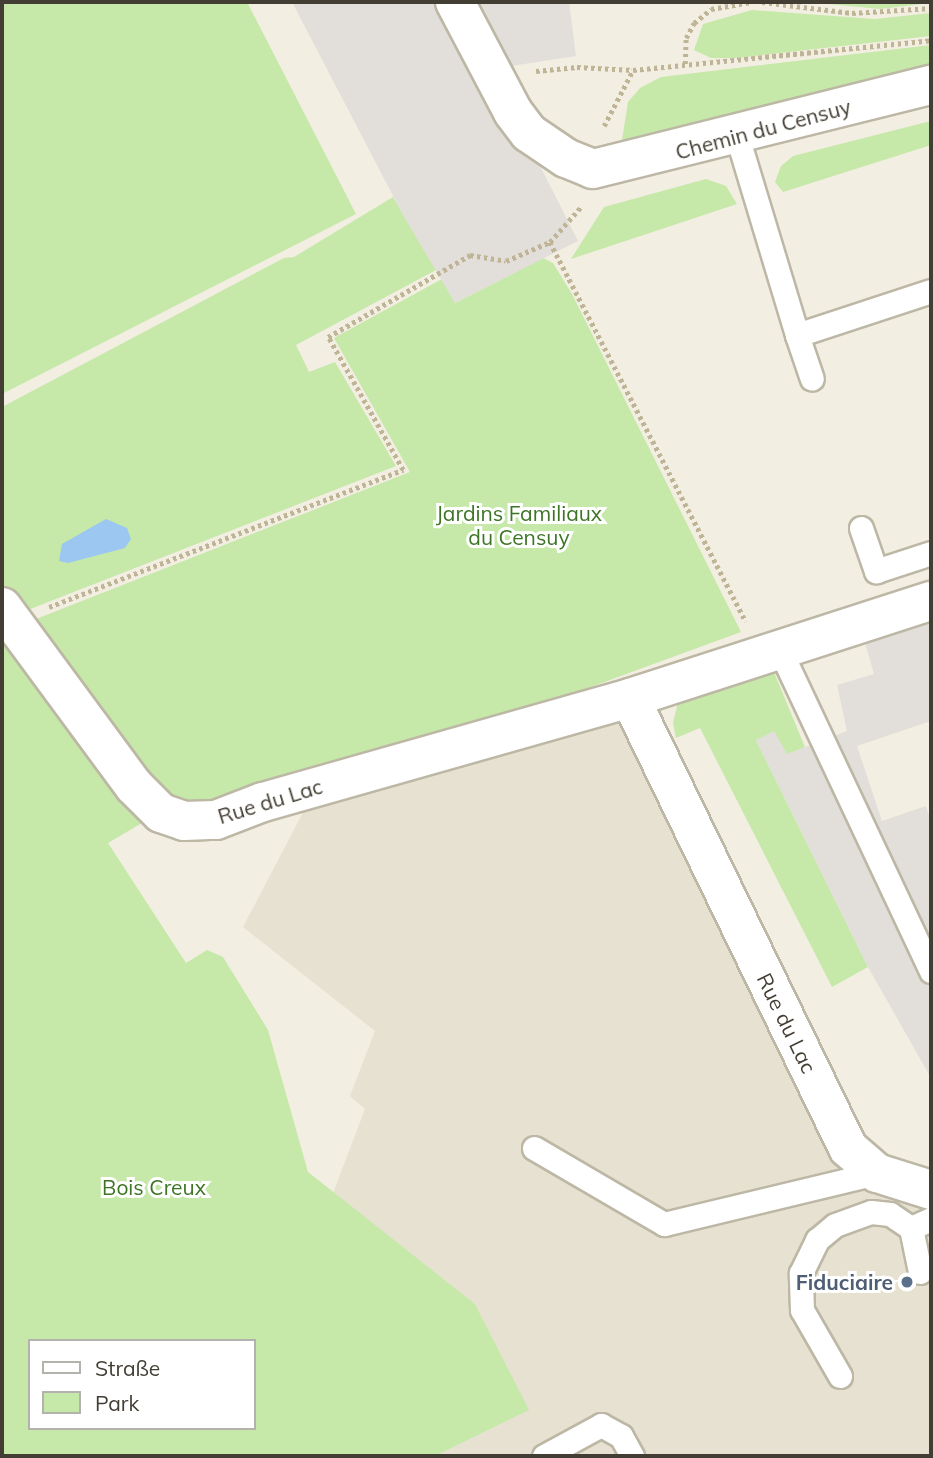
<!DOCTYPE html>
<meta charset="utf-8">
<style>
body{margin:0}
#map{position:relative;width:933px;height:1458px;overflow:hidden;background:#f2eee2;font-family:Mulish,sans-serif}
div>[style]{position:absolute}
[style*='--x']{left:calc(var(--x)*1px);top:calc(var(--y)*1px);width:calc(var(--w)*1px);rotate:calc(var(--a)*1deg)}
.residential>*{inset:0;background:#e6e1d0}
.green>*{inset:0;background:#c6e8a9}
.parking>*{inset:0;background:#e2dfdb}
.water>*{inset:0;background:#9bc7f1}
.path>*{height:4.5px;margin-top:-2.25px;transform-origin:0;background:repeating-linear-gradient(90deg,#bfb496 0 3.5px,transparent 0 7px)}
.roads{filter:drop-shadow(2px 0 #bdb7a5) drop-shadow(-2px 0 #bdb7a5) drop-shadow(0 2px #bdb7a5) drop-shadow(0 -2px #bdb7a5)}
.lane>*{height:23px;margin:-11.5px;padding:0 11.5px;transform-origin:11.5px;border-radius:11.5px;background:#fff}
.street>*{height:38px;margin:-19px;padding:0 19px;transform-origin:19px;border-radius:19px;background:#fff}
.dots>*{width:19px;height:19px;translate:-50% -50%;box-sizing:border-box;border:4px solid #fff;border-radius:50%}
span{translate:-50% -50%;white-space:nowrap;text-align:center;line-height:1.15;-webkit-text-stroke:6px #fff;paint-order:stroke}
.street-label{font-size:21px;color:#433e33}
.park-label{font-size:21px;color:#3d7525}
.service-label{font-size:21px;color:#4e5e75;font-weight:700}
.right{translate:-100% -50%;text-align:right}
.frame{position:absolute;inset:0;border:4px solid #433e33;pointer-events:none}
.legend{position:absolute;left:28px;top:1339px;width:228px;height:91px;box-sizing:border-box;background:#fff;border:2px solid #b4b2ad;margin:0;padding:9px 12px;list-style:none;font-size:21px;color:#433e33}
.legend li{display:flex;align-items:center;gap:14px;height:35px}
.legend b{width:35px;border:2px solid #b4b2ad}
</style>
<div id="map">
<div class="residential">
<div style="clip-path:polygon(604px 697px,694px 795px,862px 1154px,931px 1205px,931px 1456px,435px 1456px,528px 1410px,475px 1304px,333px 1193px,365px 1109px,350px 1096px,375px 1031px,243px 927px,321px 778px)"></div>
</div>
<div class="green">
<div style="clip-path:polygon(2px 2px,247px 2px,356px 214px,2px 394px)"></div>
<div style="clip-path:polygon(808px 2px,931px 2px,931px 3px,880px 9px)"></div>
<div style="clip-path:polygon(752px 10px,875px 19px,931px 13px,931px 36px,736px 58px,711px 58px,694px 50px,703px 24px)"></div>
<div style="clip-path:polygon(931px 45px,931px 64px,622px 140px,628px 102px,640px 88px,661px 77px)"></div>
<div style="clip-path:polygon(931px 121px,931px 145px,783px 192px,775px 182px,781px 166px,793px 156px)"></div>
<div style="clip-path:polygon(706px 179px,726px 186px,737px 204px,571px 259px,604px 207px)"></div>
<div style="clip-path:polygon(393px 197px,436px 270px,296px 345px,309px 372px,335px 362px,396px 466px,20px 613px,2px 586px,2px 407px,284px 258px,294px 257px)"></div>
<div style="clip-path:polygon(543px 258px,553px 263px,572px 294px,741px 632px,588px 688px,201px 807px,168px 804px,26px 623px,410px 472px,334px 338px,442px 279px,455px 303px)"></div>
<div style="clip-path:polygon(evenodd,2px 623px,147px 820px,108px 843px,186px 963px,207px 950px,223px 957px,268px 1030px,308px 1172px,475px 1304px,529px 1410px,435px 1456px,2px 1456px,2px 623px,30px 1341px,254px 1341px,254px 1428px,30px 1428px,30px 1341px)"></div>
<div style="clip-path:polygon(769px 660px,805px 747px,786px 755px,756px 740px,868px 967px,832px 987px,700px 728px,676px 738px,673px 723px,680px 694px)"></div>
</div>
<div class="parking">
<div style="clip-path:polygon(292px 2px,569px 2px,576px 56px,491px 69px,578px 241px,455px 303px,403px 215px)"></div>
<div style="clip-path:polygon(931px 615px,931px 721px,857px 746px,882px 821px,926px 806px,931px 822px,931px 1078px,868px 967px,756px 740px,774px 731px,787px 754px,847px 731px,837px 685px,874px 674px,863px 636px)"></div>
</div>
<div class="water">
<div style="clip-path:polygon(106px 519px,127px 528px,131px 539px,125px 548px,68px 563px,59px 561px,62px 544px)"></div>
</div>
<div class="path">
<div style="--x:762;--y:2;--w:91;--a:7"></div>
<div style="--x:852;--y:13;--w:79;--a:-3.6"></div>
<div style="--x:685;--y:64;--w:26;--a:-88"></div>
<div style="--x:686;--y:38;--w:17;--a:-62"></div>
<div style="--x:694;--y:23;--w:22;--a:-39"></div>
<div style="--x:711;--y:9;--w:41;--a:-9.9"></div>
<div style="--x:536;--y:71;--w:41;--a:-5.6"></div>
<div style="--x:577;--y:67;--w:56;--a:3.1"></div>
<div style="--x:604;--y:126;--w:63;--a:-62.6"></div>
<div style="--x:633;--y:70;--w:300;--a:-5.7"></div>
<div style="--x:550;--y:242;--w:427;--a:62.7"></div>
<div style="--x:49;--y:607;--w:380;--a:-21.2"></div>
<div style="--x:403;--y:470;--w:153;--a:-119.4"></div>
<div style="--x:328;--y:337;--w:164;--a:-30"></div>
<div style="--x:470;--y:255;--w:36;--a:9"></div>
<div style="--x:506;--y:261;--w:48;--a:-23.4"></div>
<div style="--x:550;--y:242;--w:47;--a:-48.5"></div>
</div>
<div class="roads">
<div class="lane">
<div style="--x:737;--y:136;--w:208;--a:73.2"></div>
<div style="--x:797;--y:335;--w:141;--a:-18.2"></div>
<div style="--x:797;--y:335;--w:46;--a:71.2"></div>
<div style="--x:861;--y:528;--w:46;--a:70.8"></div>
<div style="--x:876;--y:571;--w:58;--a:-18.1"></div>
<div style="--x:779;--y:648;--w:357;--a:64.8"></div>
<div style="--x:534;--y:1148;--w:151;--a:30.3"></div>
<div style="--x:664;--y:1224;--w:219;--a:-13.5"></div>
<div style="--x:920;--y:1272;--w:45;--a:-101.6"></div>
<div style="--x:911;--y:1228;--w:22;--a:-24"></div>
<div style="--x:840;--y:1376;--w:76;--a:-119.9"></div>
<div style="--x:802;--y:1310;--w:37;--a:-92"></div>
<div style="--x:801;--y:1273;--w:37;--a:-64"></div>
<div style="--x:817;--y:1240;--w:23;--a:-40"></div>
<div style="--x:835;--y:1225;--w:38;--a:-20"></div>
<div style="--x:871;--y:1212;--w:19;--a:6"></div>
<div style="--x:890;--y:1214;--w:25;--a:34"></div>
<div style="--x:544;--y:1456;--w:65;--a:-28.5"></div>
<div style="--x:601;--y:1425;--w:23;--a:29"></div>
<div style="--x:621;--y:1436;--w:23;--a:61"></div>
</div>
<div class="street">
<div style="--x:455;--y:2;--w:124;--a:62.2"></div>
<div style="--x:513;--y:112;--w:26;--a:53"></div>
<div style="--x:529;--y:133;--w:45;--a:34"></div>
<div style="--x:566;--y:158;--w:29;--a:22"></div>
<div style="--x:593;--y:169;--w:348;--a:-14"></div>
<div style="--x:2;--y:607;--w:222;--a:53.6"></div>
<div style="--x:134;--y:786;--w:38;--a:45"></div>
<div style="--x:161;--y:813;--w:24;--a:19"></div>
<div style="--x:184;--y:821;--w:32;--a:-2"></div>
<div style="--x:216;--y:820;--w:50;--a:-21"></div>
<div style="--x:263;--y:802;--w:381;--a:-15.8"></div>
<div style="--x:630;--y:698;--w:316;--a:-17.9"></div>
<div style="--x:630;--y:698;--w:500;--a:64.15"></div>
<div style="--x:848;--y:1148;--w:38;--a:41"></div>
<div style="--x:877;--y:1173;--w:57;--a:17.5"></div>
</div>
</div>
<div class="dots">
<div style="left:907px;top:1282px;background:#5c6f8a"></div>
</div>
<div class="street-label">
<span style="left:763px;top:129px;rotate:-15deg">Chemin du Censuy</span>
<span style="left:270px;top:801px;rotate:-17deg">Rue du Lac</span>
<span style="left:787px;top:1023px;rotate:64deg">Rue du Lac</span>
</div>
<div class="park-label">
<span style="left:519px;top:525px">Jardins Familiaux<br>du Censuy</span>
<span style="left:154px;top:1187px">Bois Creux</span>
</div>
<div class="service-label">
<span class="right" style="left:893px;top:1282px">Fiduciaire</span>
</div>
<div class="frame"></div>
<ul class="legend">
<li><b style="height:9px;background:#fff"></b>Straße</li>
<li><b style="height:19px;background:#c6e8a9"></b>Park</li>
</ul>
</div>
